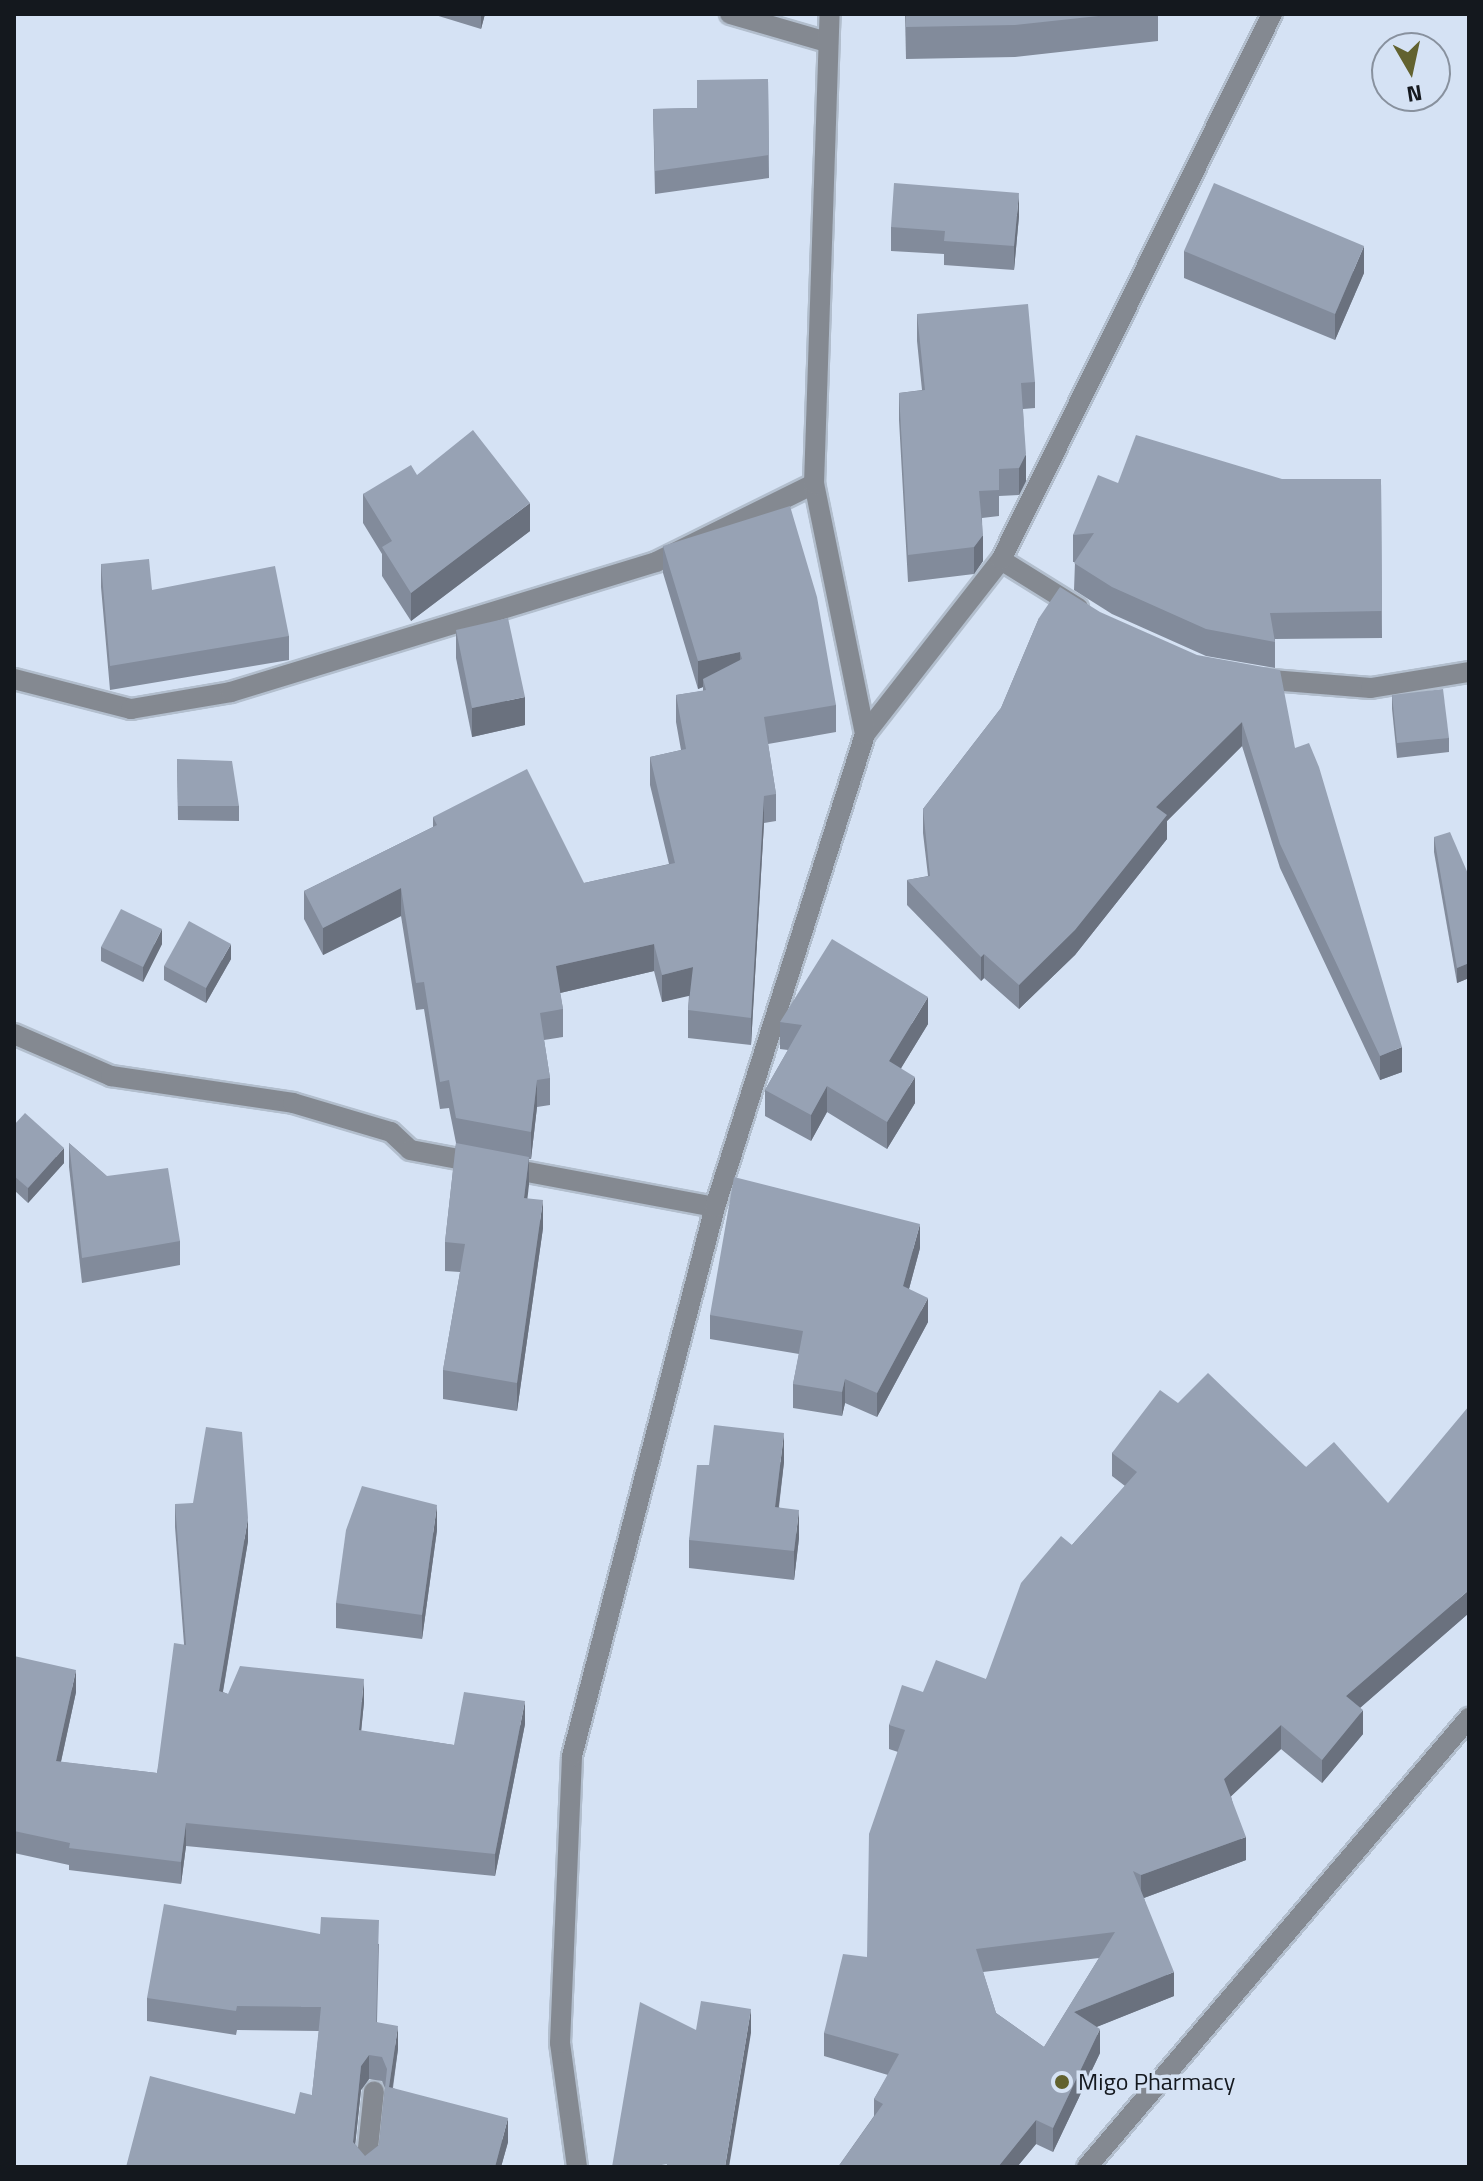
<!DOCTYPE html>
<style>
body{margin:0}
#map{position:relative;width:1483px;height:2181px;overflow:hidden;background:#d5e2f4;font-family:"Titillium Web",sans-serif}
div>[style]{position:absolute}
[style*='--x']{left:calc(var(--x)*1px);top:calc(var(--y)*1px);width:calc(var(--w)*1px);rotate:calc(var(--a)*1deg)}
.roads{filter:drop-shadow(2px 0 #b2becd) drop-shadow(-2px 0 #b2becd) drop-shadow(0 2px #b2becd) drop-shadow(0 -2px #b2becd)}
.minor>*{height:20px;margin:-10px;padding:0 10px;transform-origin:10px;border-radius:10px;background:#848991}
.wall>*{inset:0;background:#828b9b}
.shaded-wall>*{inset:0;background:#6a717e}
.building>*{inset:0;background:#97a2b4}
.dots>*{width:22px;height:22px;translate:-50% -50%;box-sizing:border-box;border:4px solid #d5e2f4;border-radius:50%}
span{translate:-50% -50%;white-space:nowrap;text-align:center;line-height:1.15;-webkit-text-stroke:7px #d5e2f4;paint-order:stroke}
.poi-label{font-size:24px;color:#14181e}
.left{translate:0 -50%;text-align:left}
.frame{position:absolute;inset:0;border:16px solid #14181e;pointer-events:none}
.north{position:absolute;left:1371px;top:32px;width:80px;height:80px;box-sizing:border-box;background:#d5e2f4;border:2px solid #88919e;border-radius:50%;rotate:171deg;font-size:22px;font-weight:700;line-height:32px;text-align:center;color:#14181e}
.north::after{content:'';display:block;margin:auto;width:28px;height:36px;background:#62622f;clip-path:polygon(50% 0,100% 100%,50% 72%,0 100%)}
</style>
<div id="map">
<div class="roads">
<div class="minor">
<div style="--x:730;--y:14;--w:101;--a:16.1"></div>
<div style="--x:1001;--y:560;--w:91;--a:31.9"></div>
<div style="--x:14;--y:679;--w:121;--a:14.4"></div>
<div style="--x:131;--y:709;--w:101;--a:-9.6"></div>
<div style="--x:231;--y:692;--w:444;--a:-17"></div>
<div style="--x:656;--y:562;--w:176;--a:-26.3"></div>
<div style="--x:1259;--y:679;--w:112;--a:4.6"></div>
<div style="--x:1371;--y:688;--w:99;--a:-9.3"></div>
<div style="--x:865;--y:734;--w:221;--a:-52"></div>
<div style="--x:1001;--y:560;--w:610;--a:-63.6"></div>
<div style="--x:14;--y:1034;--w:106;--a:23.4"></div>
<div style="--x:111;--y:1076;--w:184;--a:8.4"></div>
<div style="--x:293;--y:1103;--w:102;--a:16.5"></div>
<div style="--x:391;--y:1132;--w:26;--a:43"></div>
<div style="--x:410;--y:1150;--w:310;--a:10.6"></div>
<div style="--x:366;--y:2167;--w:76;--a:-84"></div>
<div style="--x:577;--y:2167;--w:125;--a:-97.8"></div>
<div style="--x:560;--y:2043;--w:287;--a:-87.6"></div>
<div style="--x:572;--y:1756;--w:567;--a:-75.4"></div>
<div style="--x:715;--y:1207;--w:496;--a:-72.4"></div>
<div style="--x:865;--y:734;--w:255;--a:-101.5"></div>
<div style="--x:814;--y:484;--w:470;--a:-88.1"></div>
<div style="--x:1087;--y:2167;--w:590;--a:-49.61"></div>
</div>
</div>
<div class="wall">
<div style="clip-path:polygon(432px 14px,485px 14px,481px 29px)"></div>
<div style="clip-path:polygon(905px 14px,1158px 14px,1158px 41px,1015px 57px,906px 59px)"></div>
<div style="clip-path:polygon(768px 79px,769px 178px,655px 194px,653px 109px,697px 108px)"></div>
<div style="clip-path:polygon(1019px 216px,1014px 270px,944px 265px,944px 254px,891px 251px,891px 227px)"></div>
<div style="clip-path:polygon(1184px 251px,1364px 273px,1335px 340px,1184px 278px)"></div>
<div style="clip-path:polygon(917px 314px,1035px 382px,1035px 408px,1023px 409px,1026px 481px,1019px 495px,999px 496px,999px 516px,982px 518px,983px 561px,974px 574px,908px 582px,899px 420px,899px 393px,922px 390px,917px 341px)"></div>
<div style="clip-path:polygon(417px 475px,530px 531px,411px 621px,382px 576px,382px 554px,363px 523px,363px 494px)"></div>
<div style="clip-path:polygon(1282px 479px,1381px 479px,1382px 638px,1275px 639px,1275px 668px,1206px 656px,1112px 614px,1074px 590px,1075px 562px,1073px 562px,1073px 535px,1118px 483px)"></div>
<div style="clip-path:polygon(663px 546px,836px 705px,836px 732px,768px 744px,776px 794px,776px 821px,764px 823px,751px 1045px,688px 1038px,688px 1010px,689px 995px,662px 1002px,654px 971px,560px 993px,563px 1009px,563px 1037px,544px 1040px,550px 1078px,550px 1105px,537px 1107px,531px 1159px,529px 1159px,527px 1198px,543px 1228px,517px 1411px,443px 1399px,443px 1370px,460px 1272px,445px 1271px,445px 1242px,456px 1143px,449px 1108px,440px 1109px,424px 1009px,416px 1010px,401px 916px,323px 955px,304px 919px,304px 891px,433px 827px,433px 817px,584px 883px,669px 864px,650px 785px,650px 757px,681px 750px,676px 722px,676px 695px,703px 691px,703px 687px,698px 689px,663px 573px)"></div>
<div style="clip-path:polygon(101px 564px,152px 590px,289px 636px,289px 660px,110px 690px,101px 587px)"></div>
<div style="clip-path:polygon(1039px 618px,1295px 748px,1402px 1072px,1380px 1080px,1280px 868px,1242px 746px,1167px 821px,1167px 839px,1075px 955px,1019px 1009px,984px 978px,981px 981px,907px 905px,907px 880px,928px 876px,923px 833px,923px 809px,1001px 708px)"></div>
<div style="clip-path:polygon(456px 630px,525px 725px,472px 737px,456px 658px)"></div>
<div style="clip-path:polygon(1392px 695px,1449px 738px,1449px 752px,1397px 758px,1392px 709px)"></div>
<div style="clip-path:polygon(177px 759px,239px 806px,239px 821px,178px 820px)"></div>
<div style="clip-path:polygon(1434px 837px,1469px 876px,1469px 978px,1457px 983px,1434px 852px)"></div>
<div style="clip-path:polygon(162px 944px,143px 982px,101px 961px,101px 947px)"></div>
<div style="clip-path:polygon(231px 959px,206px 1003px,164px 980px,164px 966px)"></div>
<div style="clip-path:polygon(780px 1022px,928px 1024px,901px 1068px,915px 1103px,887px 1149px,827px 1112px,811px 1141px,765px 1116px,765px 1090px,788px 1050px,780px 1049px)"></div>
<div style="clip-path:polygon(14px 1125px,64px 1163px,28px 1203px,14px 1190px)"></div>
<div style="clip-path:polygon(69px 1143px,180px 1241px,180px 1265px,82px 1283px,69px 1167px)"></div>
<div style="clip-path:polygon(920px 1248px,909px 1289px,928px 1322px,877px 1417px,845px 1403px,842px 1416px,793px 1408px,793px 1384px,799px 1354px,710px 1339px,710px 1315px)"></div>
<div style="clip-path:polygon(evenodd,1178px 1403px,1306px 1467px,1469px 1613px,1360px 1708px,1363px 1734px,1322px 1783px,1281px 1749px,1231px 1796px,1246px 1860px,1144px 1898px,1174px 1996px,1096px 2027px,1100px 2053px,1053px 2152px,1036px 2144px,1017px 2167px,838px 2167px,874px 2116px,874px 2099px,888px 2075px,824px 2056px,824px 2033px,867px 1957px,898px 1752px,889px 1749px,889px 1725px,923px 1692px,986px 1679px,1072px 1545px,1125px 1486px,1112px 1476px,1112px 1453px,1178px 1403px,1099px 1958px,1044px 2047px,996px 2013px,983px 1972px,1099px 1958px)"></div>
<div style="clip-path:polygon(784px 1462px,779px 1507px,799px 1538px,794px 1580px,689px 1568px,689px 1540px,709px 1465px)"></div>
<div style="clip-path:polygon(175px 1504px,248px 1541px,223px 1692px,228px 1694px,364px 1702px,361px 1731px,454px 1745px,525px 1724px,495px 1876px,186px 1846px,181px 1884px,69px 1870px,69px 1865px,14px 1853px,14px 1656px,76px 1692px,61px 1762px,157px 1773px,184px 1644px,175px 1527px)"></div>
<div style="clip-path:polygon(437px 1530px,422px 1639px,336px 1628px,336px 1603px)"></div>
<div style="clip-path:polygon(evenodd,320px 1934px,379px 1944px,377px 2022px,398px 2049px,393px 2088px,508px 2142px,501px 2167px,126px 2167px,295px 2114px,312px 2095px,319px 2031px,237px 2030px,236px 2035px,147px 2021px,147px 1998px,320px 1934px,369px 2079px,382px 2081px,385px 2088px,379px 2145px,365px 2156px,355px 2144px,361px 2090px,369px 2079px)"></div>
</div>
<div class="shaded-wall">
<div style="clip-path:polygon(481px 14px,485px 14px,481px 29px)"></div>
<div style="clip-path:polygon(1019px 193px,1019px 216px,1014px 270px,1014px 246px)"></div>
<div style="clip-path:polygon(1364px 246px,1364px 273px,1335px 340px,1335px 314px)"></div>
<div style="clip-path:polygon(1026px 454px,1026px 481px,1019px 495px,1019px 468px)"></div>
<div style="clip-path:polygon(530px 503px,530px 531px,411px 621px,411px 593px)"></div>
<div style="clip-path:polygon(983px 535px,983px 561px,974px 574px,974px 547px)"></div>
<div style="clip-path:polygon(740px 652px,740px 680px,703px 679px,703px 687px,698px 689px,698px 661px)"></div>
<div style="clip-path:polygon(525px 697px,525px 725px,472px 737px,472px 708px)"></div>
<div style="clip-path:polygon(1242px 722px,1242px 746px,1167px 821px,1167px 839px,1075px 955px,1019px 1009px,1019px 985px,1156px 807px)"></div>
<div style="clip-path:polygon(764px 796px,764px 823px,751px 1045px,751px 1018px)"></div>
<div style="clip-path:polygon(401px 888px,401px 916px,323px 955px,323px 928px)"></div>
<div style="clip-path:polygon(162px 929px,162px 944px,143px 982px,143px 967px)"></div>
<div style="clip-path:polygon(231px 944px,231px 959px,206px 1003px,206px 988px)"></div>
<div style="clip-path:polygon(654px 944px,654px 971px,556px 994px,556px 966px)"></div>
<div style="clip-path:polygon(984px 954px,984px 978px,981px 981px,981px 957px)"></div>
<div style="clip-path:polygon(1469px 963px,1469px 978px,1457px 983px,1457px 968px)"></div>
<div style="clip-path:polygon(693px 967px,693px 995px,662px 1002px,662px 975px)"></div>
<div style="clip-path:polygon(928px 997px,928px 1024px,889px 1088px,889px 1061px)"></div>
<div style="clip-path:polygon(1402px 1047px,1402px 1072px,1380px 1080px,1380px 1056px)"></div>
<div style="clip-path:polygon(915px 1077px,915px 1103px,887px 1149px,887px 1122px)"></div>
<div style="clip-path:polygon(537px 1080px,537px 1107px,531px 1159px,531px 1132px)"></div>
<div style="clip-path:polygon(827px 1086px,827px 1112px,811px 1141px,811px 1115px)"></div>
<div style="clip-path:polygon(64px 1148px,64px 1163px,28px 1203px,28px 1188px)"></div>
<div style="clip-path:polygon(529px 1157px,529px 1185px,524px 1227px,524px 1198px)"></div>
<div style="clip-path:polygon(543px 1200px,543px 1228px,517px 1411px,517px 1383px)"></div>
<div style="clip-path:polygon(920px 1224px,920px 1248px,903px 1311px,903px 1286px)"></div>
<div style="clip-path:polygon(928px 1298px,928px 1322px,877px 1417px,877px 1393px)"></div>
<div style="clip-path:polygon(845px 1379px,845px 1403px,842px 1416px,842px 1392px)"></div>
<div style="clip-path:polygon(784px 1433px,784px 1462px,775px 1536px,775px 1507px)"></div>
<div style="clip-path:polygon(437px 1505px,437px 1530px,422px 1639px,422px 1615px)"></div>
<div style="clip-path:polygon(799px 1510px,799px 1538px,794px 1580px,794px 1551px)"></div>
<div style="clip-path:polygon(248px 1518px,248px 1541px,219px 1714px,219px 1691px)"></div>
<div style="clip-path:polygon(1469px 1590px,1469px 1613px,1346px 1720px,1346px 1696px)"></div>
<div style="clip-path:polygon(76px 1670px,76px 1692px,56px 1784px,56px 1761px)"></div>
<div style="clip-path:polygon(364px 1679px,364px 1702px,359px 1753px,359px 1730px)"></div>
<div style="clip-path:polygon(525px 1701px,525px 1724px,495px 1876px,495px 1854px)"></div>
<div style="clip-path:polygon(1363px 1710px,1363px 1734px,1322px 1783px,1322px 1760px)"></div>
<div style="clip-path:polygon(1281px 1725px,1281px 1749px,1224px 1803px,1224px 1779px)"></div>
<div style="clip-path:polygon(186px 1823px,186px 1846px,181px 1884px,181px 1862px)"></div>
<div style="clip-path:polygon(1246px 1837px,1246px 1860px,1141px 1899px,1141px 1875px)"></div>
<div style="clip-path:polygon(1174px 1972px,1174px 1996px,1074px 2036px,1074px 2012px)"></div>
<div style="clip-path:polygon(751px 2009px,751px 2033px,729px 2167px,725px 2167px)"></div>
<div style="clip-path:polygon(398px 2026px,398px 2049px,389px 2111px,389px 2087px)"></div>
<div style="clip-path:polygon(1100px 2029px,1100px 2053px,1053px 2152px,1053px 2128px)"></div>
<div style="clip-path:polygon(369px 2055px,369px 2079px,361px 2090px,353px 2166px,353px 2142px,361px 2066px)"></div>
<div style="clip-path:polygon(508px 2118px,508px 2142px,501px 2167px,495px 2167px)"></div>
<div style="clip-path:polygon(1036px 2120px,1036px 2144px,1017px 2167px,998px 2167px)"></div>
</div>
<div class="building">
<div style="clip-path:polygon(906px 14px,1117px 14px,1015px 25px,906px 27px)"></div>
<div style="clip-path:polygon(768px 79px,769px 155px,655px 171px,653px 109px,697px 108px,697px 80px)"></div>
<div style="clip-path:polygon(894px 183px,1019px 193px,1014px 246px,944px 241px,945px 231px,891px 227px)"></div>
<div style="clip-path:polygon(1214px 183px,1364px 246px,1335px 314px,1184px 251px)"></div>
<div style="clip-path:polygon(1028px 304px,1035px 382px,1021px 383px,1026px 454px,1019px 468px,999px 469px,999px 490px,979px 491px,983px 535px,974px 547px,908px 555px,899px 393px,925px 390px,917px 314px)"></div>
<div style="clip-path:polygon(473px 430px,530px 503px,411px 593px,382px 547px,392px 541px,363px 494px,411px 465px,417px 475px)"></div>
<div style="clip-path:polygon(1136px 435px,1282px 479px,1381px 479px,1382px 611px,1270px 613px,1275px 642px,1206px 629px,1112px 587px,1074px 563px,1094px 533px,1073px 535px,1098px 475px,1118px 483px)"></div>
<div style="clip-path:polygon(790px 506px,817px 597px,836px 705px,764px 717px,776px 794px,764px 796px,751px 1018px,688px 1010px,693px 967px,662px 975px,654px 944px,556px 966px,563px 1009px,540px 1013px,550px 1078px,537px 1080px,531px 1132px,456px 1118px,449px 1080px,440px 1082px,424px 982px,416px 983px,401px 888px,323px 928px,304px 891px,437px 825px,433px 817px,527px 769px,584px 883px,675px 863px,650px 757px,686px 749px,676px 695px,706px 690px,703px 679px,742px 659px,740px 652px,698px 661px,663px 546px)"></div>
<div style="clip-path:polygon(149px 559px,152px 590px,275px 566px,289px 636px,110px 666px,101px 564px)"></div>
<div style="clip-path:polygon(1060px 587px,1100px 612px,1197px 655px,1280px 670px,1295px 748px,1309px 743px,1319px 767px,1402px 1047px,1380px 1056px,1280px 844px,1242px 722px,1156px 807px,1167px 815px,1075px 930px,1019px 985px,984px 954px,981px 957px,907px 880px,930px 876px,923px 809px,1001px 708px,1039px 618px)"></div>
<div style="clip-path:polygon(508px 618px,525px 697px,472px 708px,456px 630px)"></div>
<div style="clip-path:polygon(1443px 689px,1449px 738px,1397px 743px,1392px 695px)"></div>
<div style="clip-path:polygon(177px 759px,232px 761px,239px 806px,178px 806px)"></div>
<div style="clip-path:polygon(1450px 832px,1469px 876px,1469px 963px,1457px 968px,1434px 837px)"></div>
<div style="clip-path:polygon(121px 909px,162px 929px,143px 967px,101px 947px)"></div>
<div style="clip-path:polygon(189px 921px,231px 944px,206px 988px,164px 966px)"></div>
<div style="clip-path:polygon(832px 939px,928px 997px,889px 1061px,915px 1077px,887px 1122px,827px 1086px,811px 1115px,765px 1090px,802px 1025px,780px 1022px)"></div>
<div style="clip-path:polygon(25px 1113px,64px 1148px,28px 1188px,14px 1176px,14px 1125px)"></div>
<div style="clip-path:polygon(69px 1143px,107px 1176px,168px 1168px,180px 1241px,82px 1258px)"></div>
<div style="clip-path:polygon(456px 1143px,529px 1157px,524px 1198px,543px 1200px,517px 1383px,443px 1370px,465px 1244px,445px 1242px)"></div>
<div style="clip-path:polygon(734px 1177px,920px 1224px,903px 1286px,928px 1298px,877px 1393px,845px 1379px,842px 1392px,793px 1384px,803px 1331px,710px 1315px)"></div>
<div style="clip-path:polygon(evenodd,1208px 1373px,1306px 1467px,1334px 1442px,1388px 1503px,1469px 1406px,1469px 1590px,1346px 1696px,1363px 1710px,1322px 1760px,1281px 1725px,1224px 1779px,1246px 1837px,1141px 1875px,1133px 1871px,1174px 1972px,1074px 2012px,1100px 2029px,1053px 2128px,1036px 2120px,998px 2167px,838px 2167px,883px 2104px,874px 2099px,899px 2054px,824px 2033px,843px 1954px,867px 1957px,869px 1834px,905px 1730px,889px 1725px,902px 1685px,923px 1692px,936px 1660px,986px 1679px,1021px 1583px,1061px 1536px,1072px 1545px,1137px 1472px,1112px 1453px,1160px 1390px,1178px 1403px,1208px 1373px,1115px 1932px,1044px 2047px,996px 2013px,976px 1949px,1115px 1932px)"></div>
<div style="clip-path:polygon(714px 1425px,784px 1433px,775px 1507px,799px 1510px,794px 1551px,689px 1540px,697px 1465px,709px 1465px)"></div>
<div style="clip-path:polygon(206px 1427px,242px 1432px,248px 1518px,219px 1691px,228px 1694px,240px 1666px,364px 1679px,359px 1730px,454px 1745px,464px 1692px,525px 1701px,495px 1854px,186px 1823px,181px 1862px,69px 1848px,70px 1843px,14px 1831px,14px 1656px,76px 1670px,56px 1761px,157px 1773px,174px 1643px,186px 1645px,175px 1504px,193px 1503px)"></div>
<div style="clip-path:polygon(362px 1486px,437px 1505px,422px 1615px,336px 1603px,346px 1530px)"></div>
<div style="clip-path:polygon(evenodd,164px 1904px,320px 1934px,321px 1917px,379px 1920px,376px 2022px,398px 2026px,389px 2087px,508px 2118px,495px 2167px,126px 2167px,150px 2076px,295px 2114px,300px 2092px,312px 2095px,321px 2007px,237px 2006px,236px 2011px,147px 1998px,164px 1904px,369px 2055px,382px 2057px,387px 2069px,379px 2145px,365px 2156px,353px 2142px,361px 2066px,369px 2055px)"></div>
<div style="clip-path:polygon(701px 2001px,751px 2009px,725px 2167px,666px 2167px,667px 2164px,651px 2167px,612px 2167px,640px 2002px,696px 2030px)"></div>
</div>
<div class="dots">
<div style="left:1062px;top:2082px;background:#62622f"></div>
</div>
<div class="poi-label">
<span class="left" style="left:1078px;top:2082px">Migo Pharmacy</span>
</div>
<div class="frame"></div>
<div class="north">N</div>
</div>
